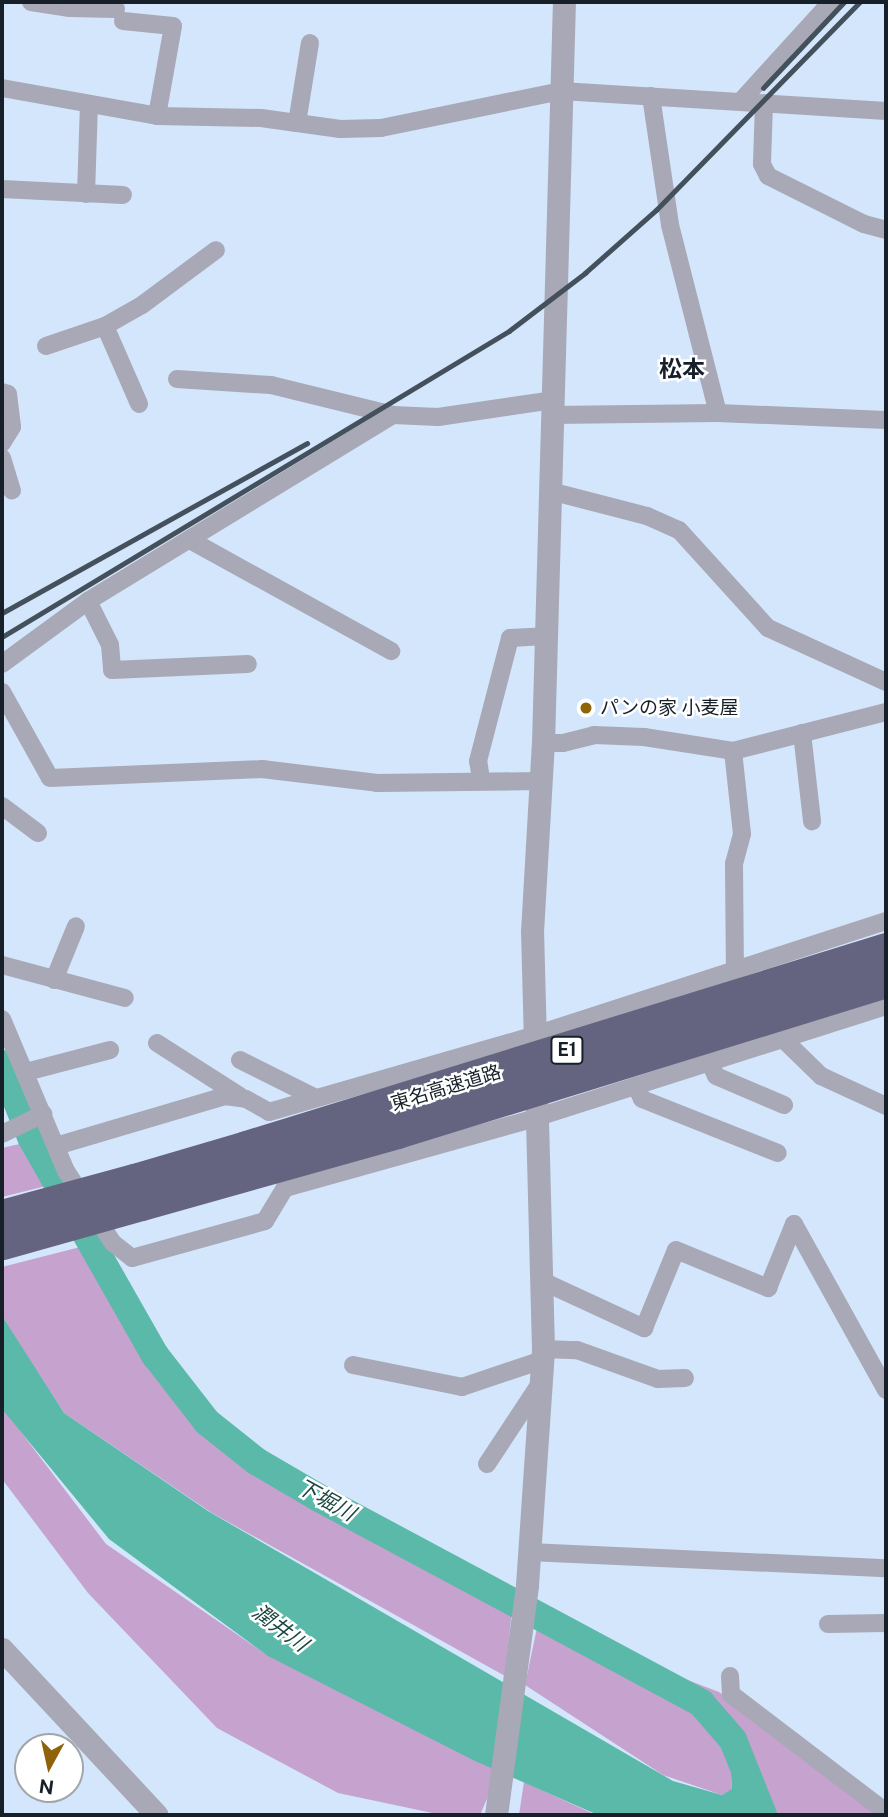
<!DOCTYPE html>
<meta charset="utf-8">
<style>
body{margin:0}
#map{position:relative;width:888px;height:1817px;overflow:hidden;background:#d3e6fb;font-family:"Public Sans","Noto Sans JP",sans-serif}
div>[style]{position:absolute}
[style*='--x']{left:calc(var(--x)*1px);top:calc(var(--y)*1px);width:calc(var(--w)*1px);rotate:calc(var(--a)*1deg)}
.green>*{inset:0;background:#c6a2cf}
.water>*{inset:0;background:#5ab9a9}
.river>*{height:28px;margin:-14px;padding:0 14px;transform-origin:14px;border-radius:14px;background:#5ab9a9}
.minor>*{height:18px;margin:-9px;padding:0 9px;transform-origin:9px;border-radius:9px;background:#a8a8b6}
.tertiary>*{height:23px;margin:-11.5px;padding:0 11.5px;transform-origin:11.5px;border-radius:11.5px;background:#a8a8b6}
.motorway>*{height:33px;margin:-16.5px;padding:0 16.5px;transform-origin:16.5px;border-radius:16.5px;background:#656480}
.rail>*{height:4.5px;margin:-2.25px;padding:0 2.25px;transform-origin:2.25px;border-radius:2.25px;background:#44505c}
.motorway-bridge>*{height:33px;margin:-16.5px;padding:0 16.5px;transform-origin:16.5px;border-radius:16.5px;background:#656480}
.dots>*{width:19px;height:19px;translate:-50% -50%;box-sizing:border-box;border:4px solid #fff;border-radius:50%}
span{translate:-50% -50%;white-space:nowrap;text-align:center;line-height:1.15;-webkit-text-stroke:5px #fff;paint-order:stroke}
.shield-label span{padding:2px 5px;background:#fff;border:2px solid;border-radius:5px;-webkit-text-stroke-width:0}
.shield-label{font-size:18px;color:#172029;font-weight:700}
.poi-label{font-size:19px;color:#172029}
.left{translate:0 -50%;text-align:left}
.street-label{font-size:19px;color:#172029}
.water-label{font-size:21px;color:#1c4741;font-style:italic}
.quarter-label{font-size:23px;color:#172029;font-weight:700}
.frame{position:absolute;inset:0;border:4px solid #172029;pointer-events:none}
.north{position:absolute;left:14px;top:1733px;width:70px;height:70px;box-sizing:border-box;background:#fff;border:2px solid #a2a6a9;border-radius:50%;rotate:188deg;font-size:19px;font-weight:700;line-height:28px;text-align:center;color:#172029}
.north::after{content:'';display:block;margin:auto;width:24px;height:32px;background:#8e6309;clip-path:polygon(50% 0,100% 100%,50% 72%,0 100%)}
</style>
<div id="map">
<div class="green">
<div style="clip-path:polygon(24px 1143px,46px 1186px,2px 1197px,2px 1148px)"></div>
<div style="clip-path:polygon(92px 1244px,145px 1350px,252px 1467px,512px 1609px,505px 1676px,212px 1513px,64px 1413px,2px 1319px,2px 1267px)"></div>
<div style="clip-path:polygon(2px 1407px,106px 1544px,264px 1653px,499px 1771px,480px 1815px,442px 1815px,338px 1793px,217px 1728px,88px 1593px,2px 1479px)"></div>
<div style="clip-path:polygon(538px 1623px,719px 1692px,886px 1815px,775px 1815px,740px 1756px,730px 1759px,732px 1790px,722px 1795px,663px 1775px,525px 1685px)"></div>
<div style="clip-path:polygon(524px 1782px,596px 1815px,519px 1815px)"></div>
</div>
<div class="water">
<div style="clip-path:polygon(2px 1316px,64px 1413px,208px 1511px,673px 1781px,722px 1795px,732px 1789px,730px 1759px,748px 1761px,770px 1815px,598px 1815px,475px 1761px,268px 1656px,109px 1539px,2px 1409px)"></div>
</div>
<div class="river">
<div style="--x:2;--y:1064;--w:79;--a:68.3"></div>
<div style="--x:31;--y:1137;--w:251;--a:60.4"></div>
<div style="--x:155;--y:1355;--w:85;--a:52.2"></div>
<div style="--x:207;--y:1422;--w:63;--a:38.5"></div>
<div style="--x:256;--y:1461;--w:73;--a:30.4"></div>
<div style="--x:319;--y:1498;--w:434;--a:28.2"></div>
<div style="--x:701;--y:1703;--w:49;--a:49.1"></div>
<div style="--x:733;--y:1740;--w:81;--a:68.2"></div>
</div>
<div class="minor">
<div style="--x:31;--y:2;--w:38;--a:9"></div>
<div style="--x:69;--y:8;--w:47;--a:1.2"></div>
<div style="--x:123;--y:21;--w:50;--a:5.7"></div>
<div style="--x:173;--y:26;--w:91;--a:100.1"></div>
<div style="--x:2;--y:88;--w:158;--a:10.2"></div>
<div style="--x:157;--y:116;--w:104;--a:1.1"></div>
<div style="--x:261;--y:118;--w:80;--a:7.9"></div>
<div style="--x:340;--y:129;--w:41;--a:-1.4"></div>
<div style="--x:381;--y:128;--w:184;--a:-11.6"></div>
<div style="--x:561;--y:91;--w:326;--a:3.5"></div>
<div style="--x:651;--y:96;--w:130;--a:81.6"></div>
<div style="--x:670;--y:225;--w:194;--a:75.7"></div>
<div style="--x:741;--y:101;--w:134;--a:-47.7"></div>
<div style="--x:764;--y:103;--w:61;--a:91.9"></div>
<div style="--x:762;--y:164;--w:13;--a:63"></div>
<div style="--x:768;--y:176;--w:107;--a:26.6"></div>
<div style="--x:864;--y:224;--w:23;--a:15"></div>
<div style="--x:297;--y:123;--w:81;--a:-80.8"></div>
<div style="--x:2;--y:189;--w:121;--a:2.8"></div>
<div style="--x:86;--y:194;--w:90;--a:-88.1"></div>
<div style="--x:105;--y:326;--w:85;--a:66.4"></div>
<div style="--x:46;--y:346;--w:62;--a:-18.7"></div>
<div style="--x:105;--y:326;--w:43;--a:-29.6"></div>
<div style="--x:142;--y:305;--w:92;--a:-36.6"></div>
<div style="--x:177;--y:379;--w:94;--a:3.7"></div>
<div style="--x:271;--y:385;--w:126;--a:13.8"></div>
<div style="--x:393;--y:415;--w:45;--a:2.5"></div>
<div style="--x:438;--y:417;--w:116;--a:-8.4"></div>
<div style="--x:2;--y:392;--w:6;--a:18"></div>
<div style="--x:8;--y:394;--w:33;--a:83"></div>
<div style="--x:12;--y:427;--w:19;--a:122"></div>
<div style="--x:552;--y:415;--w:166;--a:-0.7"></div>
<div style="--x:718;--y:413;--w:168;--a:2.4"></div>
<div style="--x:2;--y:458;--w:34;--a:73"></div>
<div style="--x:550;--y:491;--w:100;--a:14.5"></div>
<div style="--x:647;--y:516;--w:35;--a:24"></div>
<div style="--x:679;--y:530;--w:132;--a:47.8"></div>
<div style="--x:768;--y:628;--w:130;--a:24.6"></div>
<div style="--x:190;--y:540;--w:230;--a:28.9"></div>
<div style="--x:88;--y:601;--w:49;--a:63.4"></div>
<div style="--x:110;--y:645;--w:25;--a:85"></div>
<div style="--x:112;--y:670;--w:136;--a:-2.5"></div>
<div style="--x:2;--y:664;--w:107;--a:-36.2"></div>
<div style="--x:88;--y:601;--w:357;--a:-31.4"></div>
<div style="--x:2;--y:692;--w:98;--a:60.8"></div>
<div style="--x:50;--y:778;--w:212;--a:-2.4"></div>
<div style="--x:262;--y:769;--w:116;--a:6.9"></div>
<div style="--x:377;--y:783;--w:163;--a:-0.7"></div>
<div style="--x:802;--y:733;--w:89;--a:83.5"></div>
<div style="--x:543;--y:743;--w:20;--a:0"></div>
<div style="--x:563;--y:743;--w:32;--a:-14"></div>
<div style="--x:594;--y:735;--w:50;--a:2.3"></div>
<div style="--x:644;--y:737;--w:90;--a:8.9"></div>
<div style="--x:733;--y:751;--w:158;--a:-14.3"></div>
<div style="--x:733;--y:751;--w:83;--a:83.8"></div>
<div style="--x:742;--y:834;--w:31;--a:105"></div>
<div style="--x:734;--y:864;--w:106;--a:89.5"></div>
<div style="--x:481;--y:779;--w:18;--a:-99"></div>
<div style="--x:478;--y:761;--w:127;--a:-75.4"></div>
<div style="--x:510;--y:638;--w:36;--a:-3"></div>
<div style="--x:2;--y:806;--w:45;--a:36.9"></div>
<div style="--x:2;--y:965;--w:127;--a:15"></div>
<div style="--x:54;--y:980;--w:58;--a:-67.8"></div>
<div style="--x:2;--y:1019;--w:165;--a:67.2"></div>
<div style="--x:66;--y:1171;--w:86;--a:56.9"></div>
<div style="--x:113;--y:1243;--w:24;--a:38"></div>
<div style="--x:132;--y:1258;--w:138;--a:-15.5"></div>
<div style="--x:265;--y:1221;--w:39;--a:-59"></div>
<div style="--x:285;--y:1188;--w:260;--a:-15.6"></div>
<div style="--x:535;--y:1118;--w:368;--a:-17.7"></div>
<div style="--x:784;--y:1040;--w:52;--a:44.2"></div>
<div style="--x:821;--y:1076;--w:72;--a:24.8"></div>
<div style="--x:157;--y:1043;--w:98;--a:32.6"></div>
<div style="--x:240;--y:1060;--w:85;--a:26.6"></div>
<div style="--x:710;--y:1063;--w:14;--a:65"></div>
<div style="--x:716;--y:1076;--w:74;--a:23.1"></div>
<div style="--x:26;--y:1072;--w:87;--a:-14.7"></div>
<div style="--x:636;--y:1086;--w:14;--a:65"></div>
<div style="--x:642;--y:1099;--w:146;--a:21.7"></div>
<div style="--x:2;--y:1134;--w:46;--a:-26"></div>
<div style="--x:56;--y:1146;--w:176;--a:-16.5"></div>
<div style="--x:225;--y:1096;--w:21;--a:8"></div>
<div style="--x:246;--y:1099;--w:26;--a:29"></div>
<div style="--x:269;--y:1112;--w:277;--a:-16.1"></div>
<div style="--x:535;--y:1035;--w:369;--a:-18"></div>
<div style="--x:794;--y:1224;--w:190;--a:61"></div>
<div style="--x:540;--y:1280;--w:115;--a:24.8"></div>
<div style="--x:644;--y:1328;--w:84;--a:-67.7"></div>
<div style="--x:676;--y:1250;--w:100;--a:22.4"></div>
<div style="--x:768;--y:1288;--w:69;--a:-67.9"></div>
<div style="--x:543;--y:1349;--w:34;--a:2"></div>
<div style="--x:577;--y:1350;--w:86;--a:19.7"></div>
<div style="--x:658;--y:1379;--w:27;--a:-2"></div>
<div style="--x:353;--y:1365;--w:111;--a:11.4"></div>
<div style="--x:462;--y:1387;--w:84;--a:-18.6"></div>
<div style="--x:487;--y:1464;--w:98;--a:-56.6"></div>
<div style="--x:529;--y:1552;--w:357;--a:2.6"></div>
<div style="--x:828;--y:1624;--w:58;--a:-1"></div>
<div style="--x:730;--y:1676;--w:18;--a:87"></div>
<div style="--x:731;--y:1694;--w:195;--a:37.3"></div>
</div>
<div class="tertiary">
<div style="--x:2;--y:1649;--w:227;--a:47"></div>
<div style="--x:496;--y:1815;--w:232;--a:-82.3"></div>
<div style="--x:527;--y:1585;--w:237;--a:-86.1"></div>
<div style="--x:543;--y:1349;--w:417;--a:-91.5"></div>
<div style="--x:532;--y:932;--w:189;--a:-86.7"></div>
<div style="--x:543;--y:743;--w:741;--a:-88.38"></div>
</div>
<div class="motorway">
<div style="--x:134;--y:1180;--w:117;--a:-16.4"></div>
<div style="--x:141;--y:1204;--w:266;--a:-15.7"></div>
</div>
<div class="rail">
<div style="--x:763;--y:88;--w:118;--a:-46.7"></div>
<div style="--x:2;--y:613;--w:349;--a:-29.1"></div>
<div style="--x:2;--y:637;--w:592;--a:-31.11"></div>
<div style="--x:509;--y:331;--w:96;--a:-37.3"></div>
<div style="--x:585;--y:273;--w:95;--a:-41.6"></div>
<div style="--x:656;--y:210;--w:291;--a:-45.6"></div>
</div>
<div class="motorway-bridge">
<div style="--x:397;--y:1132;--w:512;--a:-17.16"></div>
<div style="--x:246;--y:1147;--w:670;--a:-17.19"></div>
<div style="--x:2;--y:1216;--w:137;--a:-15.3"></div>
<div style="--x:2;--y:1243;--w:144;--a:-15.7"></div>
</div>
<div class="dots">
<div style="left:586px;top:708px;background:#8e6309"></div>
</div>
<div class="shield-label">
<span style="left:567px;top:1050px">E1</span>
</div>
<div class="poi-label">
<span class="left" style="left:600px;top:708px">パンの家 小麦屋</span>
</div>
<div class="street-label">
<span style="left:446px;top:1088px;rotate:-17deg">東名高速道路</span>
</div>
<div class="water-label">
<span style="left:326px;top:1500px;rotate:29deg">下堀川</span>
<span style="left:280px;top:1628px;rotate:37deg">潤井川</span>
</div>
<div class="quarter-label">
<span style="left:682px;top:369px">松本</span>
</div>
<div class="frame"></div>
<div class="north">N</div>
</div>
